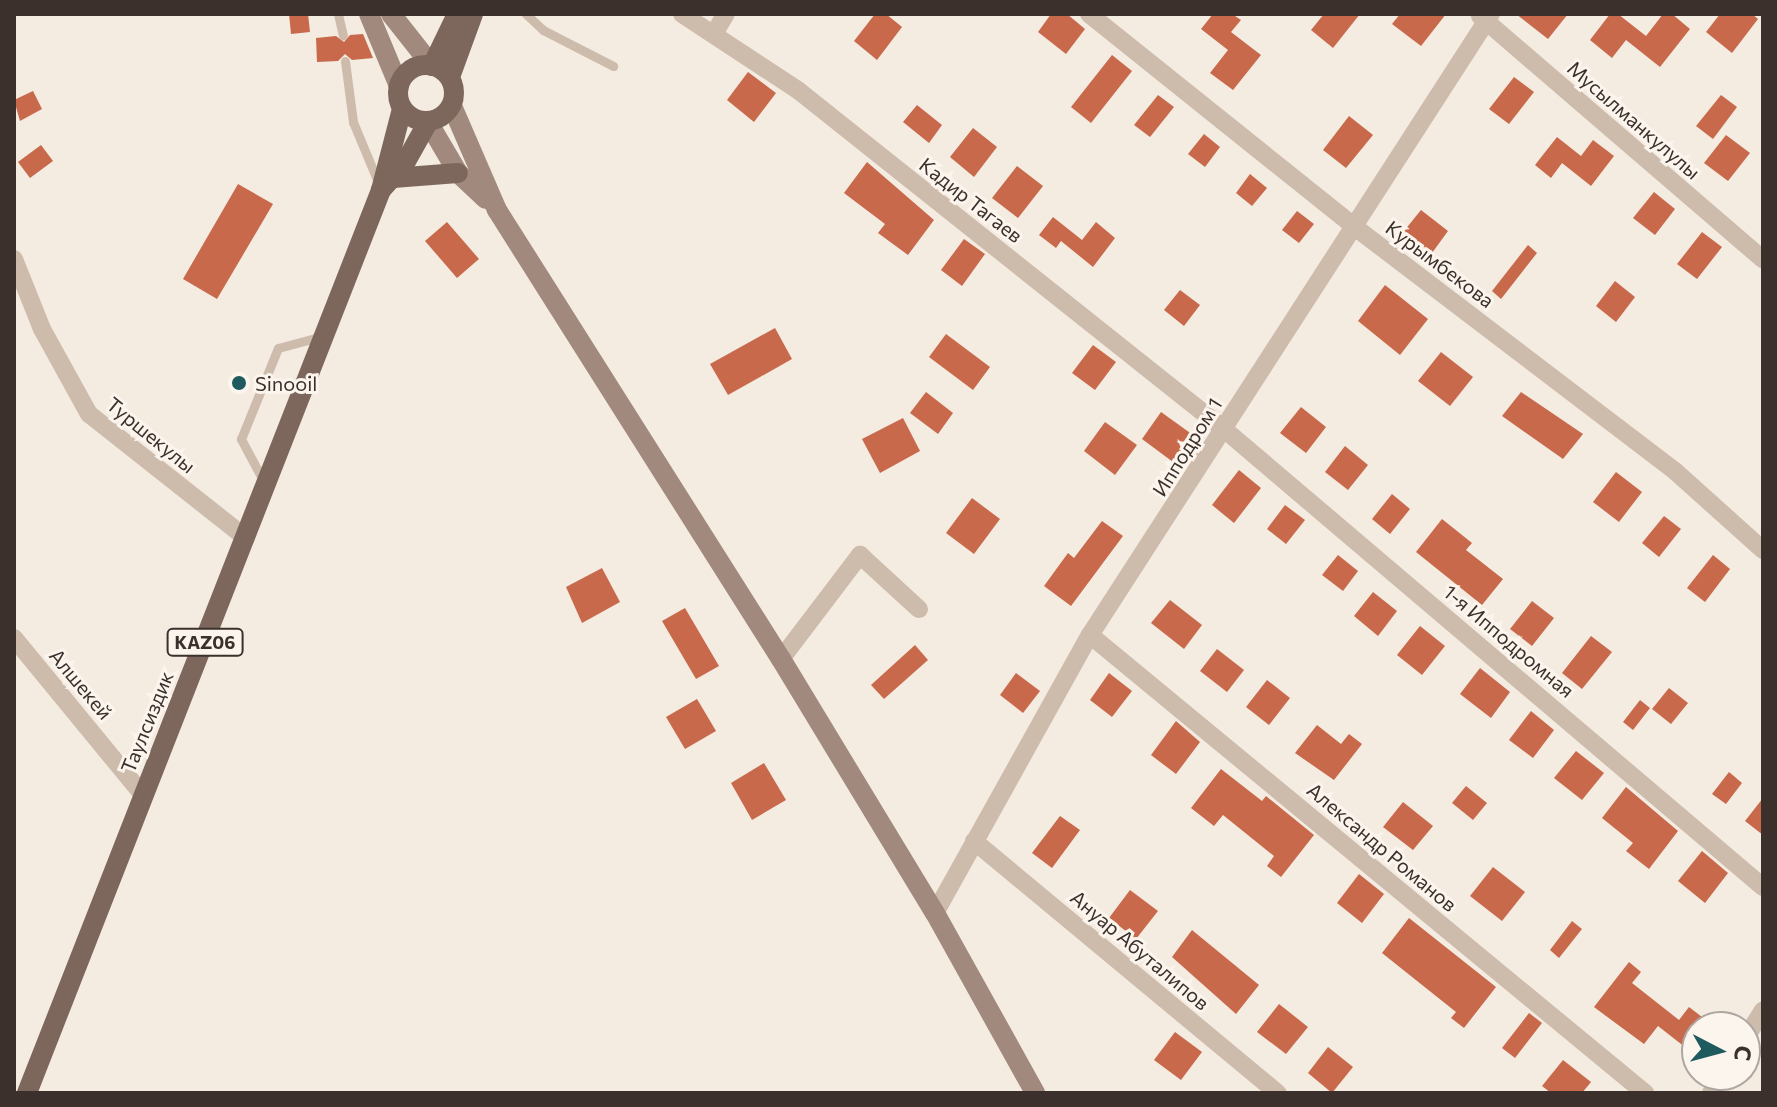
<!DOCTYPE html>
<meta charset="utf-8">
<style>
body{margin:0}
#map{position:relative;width:1777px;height:1107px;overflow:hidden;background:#f4ebe1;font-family:Commissioner,sans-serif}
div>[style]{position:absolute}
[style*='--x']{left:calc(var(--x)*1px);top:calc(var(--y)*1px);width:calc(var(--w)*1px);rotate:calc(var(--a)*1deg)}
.building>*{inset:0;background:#c8694b}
.service>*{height:9px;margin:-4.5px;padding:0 4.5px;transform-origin:4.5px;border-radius:4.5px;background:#cdbbac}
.minor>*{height:18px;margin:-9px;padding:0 9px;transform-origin:9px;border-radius:9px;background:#cdbbac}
.secondary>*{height:20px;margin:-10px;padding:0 10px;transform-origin:10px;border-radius:10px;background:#a18a7d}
.primary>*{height:20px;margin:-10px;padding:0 10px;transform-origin:10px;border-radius:10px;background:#7d675c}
.primary>.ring{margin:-10px;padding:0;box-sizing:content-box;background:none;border:20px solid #7d675c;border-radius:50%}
.dots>*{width:22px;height:22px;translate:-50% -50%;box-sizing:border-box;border:4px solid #fbf5ee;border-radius:50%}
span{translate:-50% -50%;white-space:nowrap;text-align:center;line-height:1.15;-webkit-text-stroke:6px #fbf5ee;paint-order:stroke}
.shield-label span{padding:2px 6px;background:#fbf5ee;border:2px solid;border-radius:6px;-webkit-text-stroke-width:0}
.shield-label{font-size:18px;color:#3b302b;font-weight:700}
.street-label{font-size:20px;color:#3b302b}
.poi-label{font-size:20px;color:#3b302b}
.left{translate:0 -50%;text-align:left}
.frame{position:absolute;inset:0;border:16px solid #3b302b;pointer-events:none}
.north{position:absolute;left:1681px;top:1011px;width:80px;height:80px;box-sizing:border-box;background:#fbf5ee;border:2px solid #aea6a0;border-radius:50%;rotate:96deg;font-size:22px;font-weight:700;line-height:32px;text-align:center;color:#3b302b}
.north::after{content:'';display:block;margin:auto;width:28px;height:36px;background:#1f5a5e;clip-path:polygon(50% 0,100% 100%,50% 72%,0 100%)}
</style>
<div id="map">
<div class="building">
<div style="clip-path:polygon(289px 14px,308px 14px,310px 32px,291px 34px)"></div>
<div style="clip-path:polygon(875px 14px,886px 14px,902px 27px,877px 60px,854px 41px)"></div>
<div style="clip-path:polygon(1051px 14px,1067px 14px,1085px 29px,1066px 54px,1038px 32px)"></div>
<div style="clip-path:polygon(1213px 14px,1232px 14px,1241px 20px,1231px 32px,1261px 55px,1233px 90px,1210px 73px,1228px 50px,1201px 29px)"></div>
<div style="clip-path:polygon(1324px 14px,1360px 14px,1333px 48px,1311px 30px)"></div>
<div style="clip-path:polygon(1400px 14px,1446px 14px,1421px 46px,1392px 24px)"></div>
<div style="clip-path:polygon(1516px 14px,1568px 14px,1548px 39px)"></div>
<div style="clip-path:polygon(1610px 14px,1618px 14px,1646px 36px,1663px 14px,1672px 14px,1690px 29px,1660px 67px,1626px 40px,1612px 58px,1590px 40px)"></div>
<div style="clip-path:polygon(1720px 14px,1752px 14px,1758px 19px,1732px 53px,1706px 32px)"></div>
<div style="clip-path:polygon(363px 34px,373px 58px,352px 60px,345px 54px,338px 61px,317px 62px,316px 38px,336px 36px,344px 42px,350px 35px)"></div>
<div style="clip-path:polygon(1112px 55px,1132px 71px,1091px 123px,1071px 107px)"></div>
<div style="clip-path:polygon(748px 72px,776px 93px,754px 122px,727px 100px)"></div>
<div style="clip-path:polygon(1514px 77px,1534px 92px,1509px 124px,1489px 109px)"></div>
<div style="clip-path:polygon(33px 91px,42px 109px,20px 121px,14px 100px)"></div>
<div style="clip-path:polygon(1158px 95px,1174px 107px,1150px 137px,1134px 125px)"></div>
<div style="clip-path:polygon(1721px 95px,1737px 107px,1713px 139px,1696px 126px)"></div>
<div style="clip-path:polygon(917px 105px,942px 125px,929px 143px,903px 122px)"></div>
<div style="clip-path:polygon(1349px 116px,1373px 135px,1346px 168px,1323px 150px)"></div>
<div style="clip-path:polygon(973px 128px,997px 147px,974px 177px,950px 157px)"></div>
<div style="clip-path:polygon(1204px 134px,1220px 147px,1205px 167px,1188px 154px)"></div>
<div style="clip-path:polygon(1726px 135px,1750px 153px,1728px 181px,1704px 163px)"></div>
<div style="clip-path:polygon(1557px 137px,1581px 156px,1593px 140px,1614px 156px,1591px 186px,1562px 163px,1551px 178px,1535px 165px)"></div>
<div style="clip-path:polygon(41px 145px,53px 161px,30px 178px,18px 162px)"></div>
<div style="clip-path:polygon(867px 162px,934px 220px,908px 255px,878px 233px,885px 224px,844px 193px)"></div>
<div style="clip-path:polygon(1017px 166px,1043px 186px,1018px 218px,992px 198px)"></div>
<div style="clip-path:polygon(1250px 174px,1267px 188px,1252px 206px,1236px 193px)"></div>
<div style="clip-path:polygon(238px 184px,273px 204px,217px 299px,183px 279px)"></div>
<div style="clip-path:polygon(1654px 192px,1675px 209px,1655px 235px,1633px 218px)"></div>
<div style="clip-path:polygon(1421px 210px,1448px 231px,1432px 253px,1404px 231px)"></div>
<div style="clip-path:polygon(1297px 211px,1314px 224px,1299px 243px,1282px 230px)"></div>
<div style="clip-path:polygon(1053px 217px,1082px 240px,1096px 222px,1115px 238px,1093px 267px,1061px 241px,1056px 248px,1039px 235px)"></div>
<div style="clip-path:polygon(447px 222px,479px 259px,457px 278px,425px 241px)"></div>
<div style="clip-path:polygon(1702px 232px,1722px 247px,1697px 279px,1677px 264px)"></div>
<div style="clip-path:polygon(964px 239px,985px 254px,962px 286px,941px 270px)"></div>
<div style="clip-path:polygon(1528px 245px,1537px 253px,1501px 299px,1492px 291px)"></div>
<div style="clip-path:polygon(1615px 281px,1635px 297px,1616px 322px,1596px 306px)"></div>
<div style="clip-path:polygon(1385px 285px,1428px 319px,1400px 355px,1358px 321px)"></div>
<div style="clip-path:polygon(1180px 290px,1200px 305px,1184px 326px,1164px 310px)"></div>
<div style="clip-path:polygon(775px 328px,792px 359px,728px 395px,710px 364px)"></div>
<div style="clip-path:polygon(946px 334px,990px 367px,973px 390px,929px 357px)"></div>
<div style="clip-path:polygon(1093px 345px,1116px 362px,1095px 390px,1072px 373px)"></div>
<div style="clip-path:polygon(1441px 352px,1473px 377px,1450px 406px,1418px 381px)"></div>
<div style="clip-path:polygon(926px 392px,953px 413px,938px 434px,910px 413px)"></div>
<div style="clip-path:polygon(1521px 392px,1583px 434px,1563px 459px,1502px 416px)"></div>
<div style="clip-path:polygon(1301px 407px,1326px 427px,1306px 453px,1280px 433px)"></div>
<div style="clip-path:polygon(1161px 412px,1193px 435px,1173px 462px,1142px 439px)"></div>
<div style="clip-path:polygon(903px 418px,920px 451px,880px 473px,862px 439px)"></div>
<div style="clip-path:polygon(1105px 422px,1137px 445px,1115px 475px,1084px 451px)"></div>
<div style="clip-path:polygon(1345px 446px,1368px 465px,1348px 490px,1325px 472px)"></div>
<div style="clip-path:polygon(1239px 470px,1261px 488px,1234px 523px,1212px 505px)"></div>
<div style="clip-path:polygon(1616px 472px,1642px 492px,1619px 522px,1593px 502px)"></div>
<div style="clip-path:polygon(1392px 494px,1410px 509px,1390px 534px,1372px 519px)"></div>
<div style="clip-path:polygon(972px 498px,1000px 519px,974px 554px,946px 533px)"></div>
<div style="clip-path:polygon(1285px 505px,1305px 520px,1286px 544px,1267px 529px)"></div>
<div style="clip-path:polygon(1664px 516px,1681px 529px,1659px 557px,1642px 543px)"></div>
<div style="clip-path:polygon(1442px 519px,1472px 543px,1466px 550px,1503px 579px,1482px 605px,1416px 552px)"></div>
<div style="clip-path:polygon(1102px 521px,1123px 536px,1071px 606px,1044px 586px,1068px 553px,1074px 558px)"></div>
<div style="clip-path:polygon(1338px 555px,1358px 571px,1343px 591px,1322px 575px)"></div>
<div style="clip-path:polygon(1713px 555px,1730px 569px,1705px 602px,1687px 588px)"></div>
<div style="clip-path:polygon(602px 568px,620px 602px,582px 623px,566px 587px)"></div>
<div style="clip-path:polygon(1373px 592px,1397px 611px,1378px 636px,1354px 616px)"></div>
<div style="clip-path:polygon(1170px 600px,1202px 625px,1184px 649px,1151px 623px)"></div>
<div style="clip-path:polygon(1532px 601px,1554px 618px,1532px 646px,1510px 629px)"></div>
<div style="clip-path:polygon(685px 608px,719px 666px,696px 679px,662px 621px)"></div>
<div style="clip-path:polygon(1420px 626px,1445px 646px,1422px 675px,1397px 655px)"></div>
<div style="clip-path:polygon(1591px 636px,1612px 652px,1582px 689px,1562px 673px)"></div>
<div style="clip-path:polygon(915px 645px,928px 660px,884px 699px,871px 685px)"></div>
<div style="clip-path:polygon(1217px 649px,1244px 670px,1227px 692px,1200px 671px)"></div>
<div style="clip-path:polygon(1480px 668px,1510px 692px,1491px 718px,1460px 694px)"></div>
<div style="clip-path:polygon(1016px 673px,1040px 691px,1023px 713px,1000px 695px)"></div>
<div style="clip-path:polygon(1109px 673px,1132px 691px,1112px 717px,1090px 700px)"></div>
<div style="clip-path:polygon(1267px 680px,1290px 698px,1269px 725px,1246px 707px)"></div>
<div style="clip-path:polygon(1669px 688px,1688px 703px,1671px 724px,1652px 709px)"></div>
<div style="clip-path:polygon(697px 699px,716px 731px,685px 749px,666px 717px)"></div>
<div style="clip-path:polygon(1640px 700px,1650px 708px,1633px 730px,1623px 722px)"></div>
<div style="clip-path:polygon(1531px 711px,1554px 730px,1533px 758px,1509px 740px)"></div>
<div style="clip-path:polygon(1176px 721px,1200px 742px,1176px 774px,1151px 755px)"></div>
<div style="clip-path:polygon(1317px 725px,1341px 744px,1349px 734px,1362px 744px,1334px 780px,1295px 753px)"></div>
<div style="clip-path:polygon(1576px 751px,1604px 773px,1582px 800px,1554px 778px)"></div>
<div style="clip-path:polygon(764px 763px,786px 800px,752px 820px,731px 783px)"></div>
<div style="clip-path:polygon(1221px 769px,1262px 801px,1266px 796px,1314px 835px,1281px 877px,1267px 866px,1274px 856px,1223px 815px,1214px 826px,1191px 808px)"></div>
<div style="clip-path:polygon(1729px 772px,1742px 783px,1726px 804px,1712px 794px)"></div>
<div style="clip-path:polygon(1466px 786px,1487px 803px,1473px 820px,1452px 803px)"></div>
<div style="clip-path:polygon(1626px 787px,1678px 831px,1649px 869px,1626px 851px,1633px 843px,1602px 818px)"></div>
<div style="clip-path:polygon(1763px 798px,1763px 835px,1745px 821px)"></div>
<div style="clip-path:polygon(1403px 802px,1433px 826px,1413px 850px,1383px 827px)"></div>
<div style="clip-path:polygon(1060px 816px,1080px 830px,1052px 868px,1032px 853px)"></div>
<div style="clip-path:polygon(1702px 851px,1728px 873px,1705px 903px,1678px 881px)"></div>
<div style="clip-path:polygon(1493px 867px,1525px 892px,1502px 921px,1470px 896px)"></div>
<div style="clip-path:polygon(1359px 874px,1384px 894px,1362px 923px,1337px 903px)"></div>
<div style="clip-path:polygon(1130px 890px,1158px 911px,1136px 939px,1109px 918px)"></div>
<div style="clip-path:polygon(1409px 918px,1496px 987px,1464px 1028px,1451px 1018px,1456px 1012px,1382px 953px)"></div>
<div style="clip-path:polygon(1572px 921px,1582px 929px,1559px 958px,1550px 950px)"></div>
<div style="clip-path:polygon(1192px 930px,1259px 985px,1236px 1014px,1172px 957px)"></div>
<div style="clip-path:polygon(1629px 962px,1641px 972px,1632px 983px,1679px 1020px,1689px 1007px,1715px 1027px,1697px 1027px,1697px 1041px,1690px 1051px,1658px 1026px,1644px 1044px,1606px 1016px,1594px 1007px)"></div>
<div style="clip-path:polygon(1279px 1004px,1308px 1027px,1286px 1054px,1257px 1032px)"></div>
<div style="clip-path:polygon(1529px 1013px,1542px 1023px,1515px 1058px,1502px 1048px)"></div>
<div style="clip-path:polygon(1175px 1032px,1202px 1052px,1181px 1080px,1154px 1060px)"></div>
<div style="clip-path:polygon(1328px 1047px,1353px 1067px,1332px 1093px,1308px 1073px)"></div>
<div style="clip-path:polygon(1563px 1060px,1591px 1082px,1582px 1093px,1551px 1093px,1542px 1086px)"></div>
</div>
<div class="service">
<div style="--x:338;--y:14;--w:22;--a:77"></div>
<div style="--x:526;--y:14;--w:23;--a:43"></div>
<div style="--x:543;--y:30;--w:79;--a:27.2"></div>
<div style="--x:345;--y:61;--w:62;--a:82.5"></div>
<div style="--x:353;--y:122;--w:70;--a:67.4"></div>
<div style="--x:264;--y:482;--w:49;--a:-118.1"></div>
<div style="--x:241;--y:439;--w:98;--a:-67.9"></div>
<div style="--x:278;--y:348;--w:47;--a:-14.9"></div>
</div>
<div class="minor">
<div style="--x:682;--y:14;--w:140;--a:33.3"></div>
<div style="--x:799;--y:91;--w:544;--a:38.51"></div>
<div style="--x:1225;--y:430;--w:706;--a:40.35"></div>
<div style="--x:1089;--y:14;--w:342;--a:38.7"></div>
<div style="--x:1356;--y:228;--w:402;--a:37.3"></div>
<div style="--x:1676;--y:472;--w:117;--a:41.9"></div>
<div style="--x:1480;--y:16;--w:373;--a:40.7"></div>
<div style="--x:715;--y:32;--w:21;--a:-59"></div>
<div style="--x:14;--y:259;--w:75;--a:68.2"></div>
<div style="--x:42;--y:329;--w:97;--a:61.1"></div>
<div style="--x:89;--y:414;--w:200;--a:38.3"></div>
<div style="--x:1090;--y:635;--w:720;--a:39.53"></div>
<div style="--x:14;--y:638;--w:205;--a:50.6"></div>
<div style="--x:781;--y:659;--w:131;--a:-52.8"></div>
<div style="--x:860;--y:555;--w:80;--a:42.5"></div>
<div style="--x:974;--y:841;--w:395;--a:39.7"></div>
<div style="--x:935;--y:913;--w:318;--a:-60.9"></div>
<div style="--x:1090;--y:635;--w:739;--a:-57.15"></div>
<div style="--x:1745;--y:1039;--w:34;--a:-58"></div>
<div style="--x:1711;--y:1093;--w:21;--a:-59"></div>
</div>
<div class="secondary">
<div style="--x:369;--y:14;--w:78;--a:67.4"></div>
<div style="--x:391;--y:14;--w:66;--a:51.7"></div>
<div style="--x:452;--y:106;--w:113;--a:66.6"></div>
<div style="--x:497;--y:210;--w:531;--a:57.69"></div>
<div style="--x:781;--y:659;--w:297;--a:58.8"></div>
<div style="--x:935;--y:913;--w:206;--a:60.9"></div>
<div style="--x:428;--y:122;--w:59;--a:59.5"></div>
<div style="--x:458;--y:173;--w:38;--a:43"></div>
</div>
<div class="primary">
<div class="ring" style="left:398px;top:65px;width:36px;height:36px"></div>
<div style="--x:432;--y:66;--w:58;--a:-64.3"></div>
<div style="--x:450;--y:77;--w:67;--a:-69.9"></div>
<div style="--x:393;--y:178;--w:65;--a:-4.4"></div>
<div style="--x:381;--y:190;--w:36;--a:-48"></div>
<div style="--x:405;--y:163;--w:47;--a:-60.7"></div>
<div style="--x:27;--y:1093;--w:970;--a:-68.59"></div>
<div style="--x:381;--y:190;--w:84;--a:-75.5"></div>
</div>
<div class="dots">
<div style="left:239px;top:383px;background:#1f5a5e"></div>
</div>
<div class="shield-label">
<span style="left:205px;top:642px">KAZ06</span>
</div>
<div class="street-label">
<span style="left:1634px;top:120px;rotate:41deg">Мусылманкулулы</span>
<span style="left:971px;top:200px;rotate:38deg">Кадир Тагаев</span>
<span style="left:1440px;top:264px;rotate:37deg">Курымбекова</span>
<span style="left:151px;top:435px;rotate:39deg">Туршекулы</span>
<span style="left:1187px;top:447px;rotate:-58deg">Ипподром 1</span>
<span style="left:1509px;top:641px;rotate:40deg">1-я Ипподромная</span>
<span style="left:81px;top:684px;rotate:50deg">Алшекей</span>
<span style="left:147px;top:722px;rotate:-68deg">Таулсиздик</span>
<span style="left:1382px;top:847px;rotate:40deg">Александр Романов</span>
<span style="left:1140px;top:950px;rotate:40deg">Ануар Абуталипов</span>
</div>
<div class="poi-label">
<span class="left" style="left:255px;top:383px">Sinooil</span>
</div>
<div class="frame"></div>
<div class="north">С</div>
</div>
